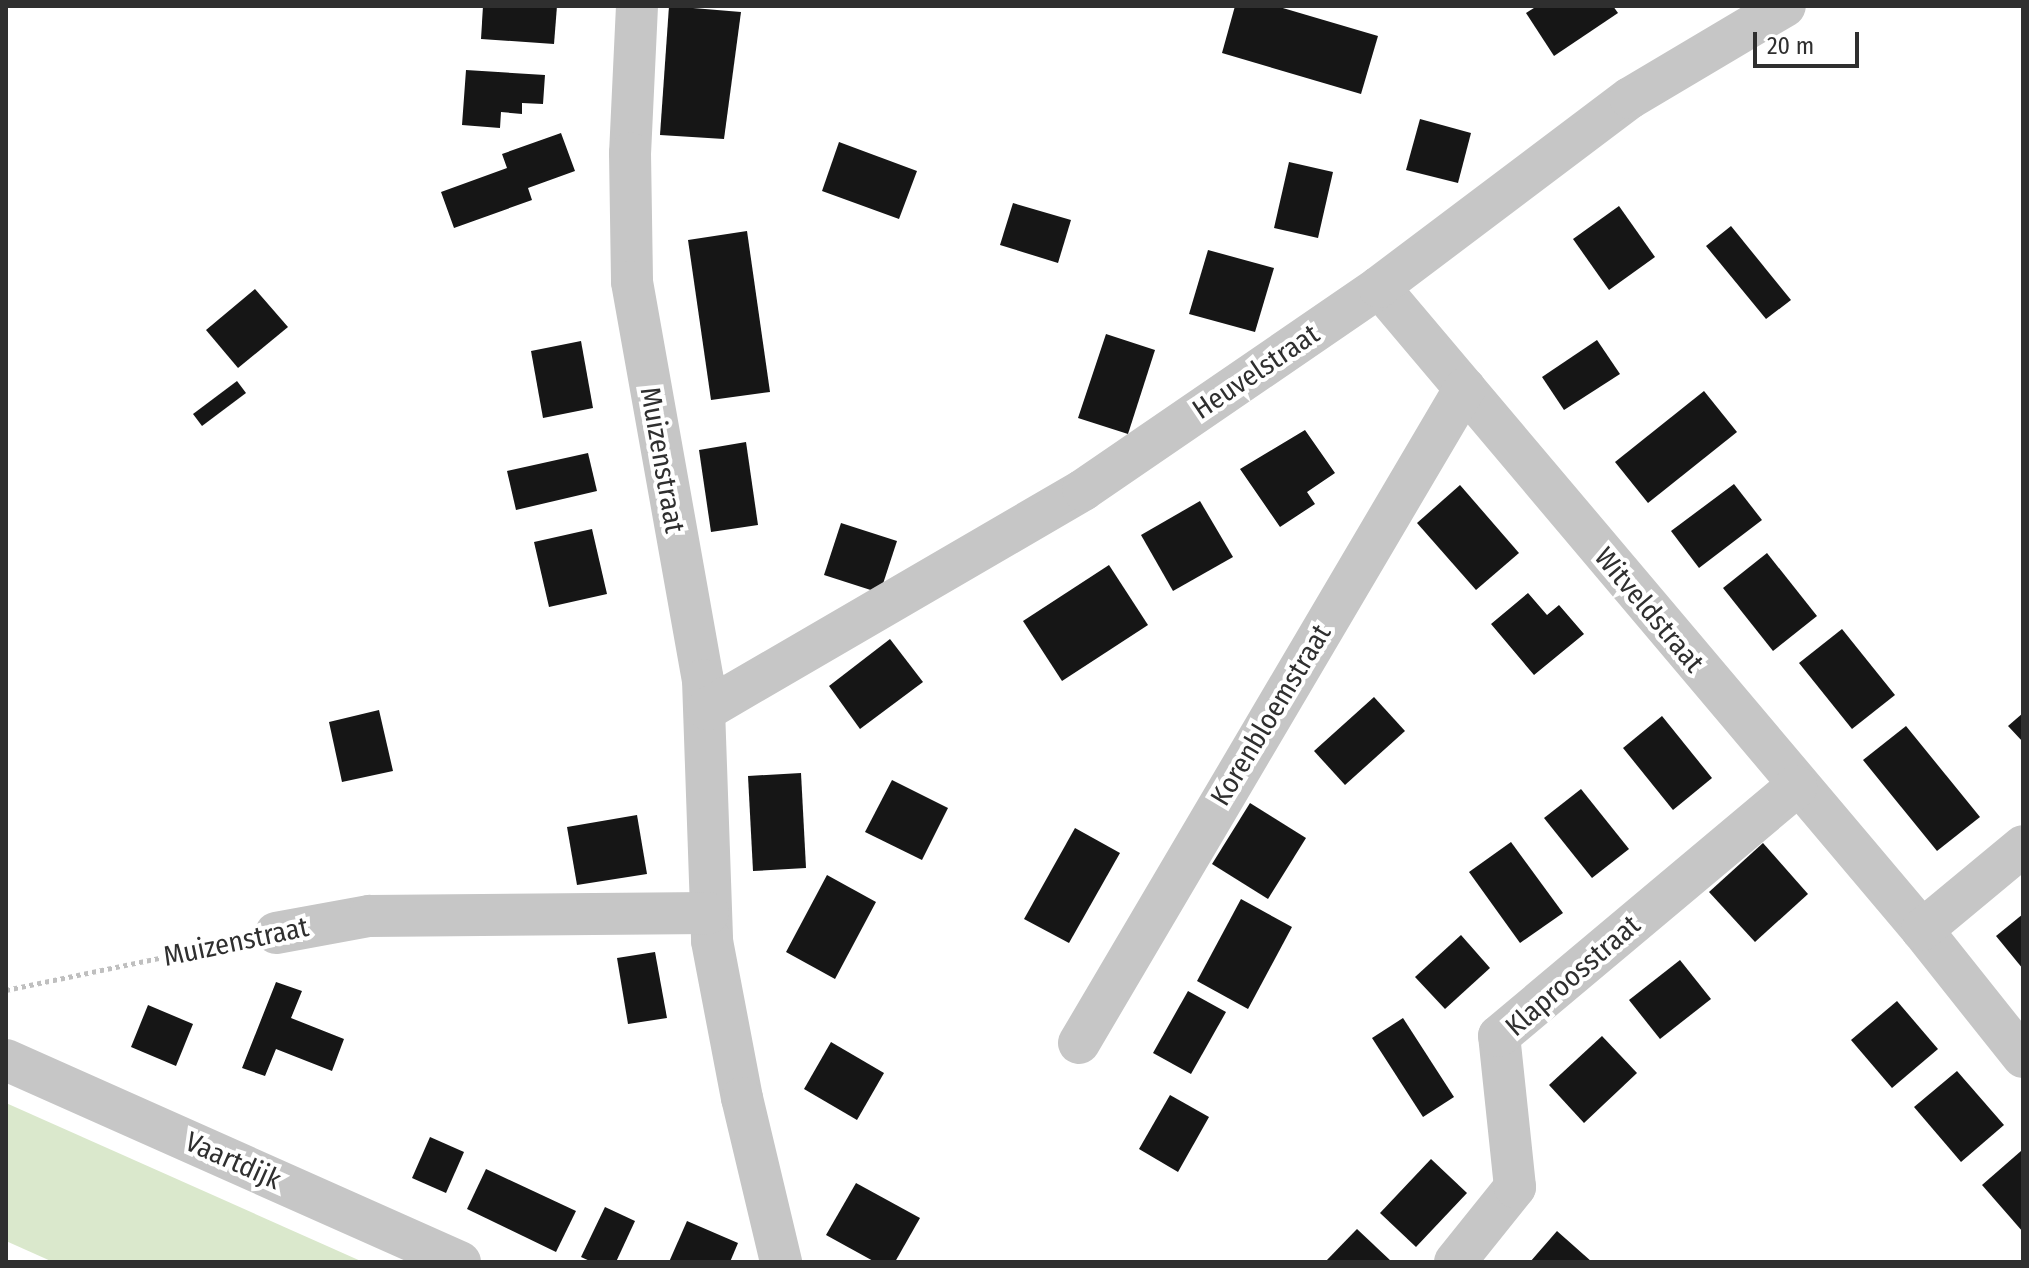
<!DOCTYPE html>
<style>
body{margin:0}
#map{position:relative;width:2029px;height:1268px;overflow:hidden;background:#fff;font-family:"Fira Sans Condensed",sans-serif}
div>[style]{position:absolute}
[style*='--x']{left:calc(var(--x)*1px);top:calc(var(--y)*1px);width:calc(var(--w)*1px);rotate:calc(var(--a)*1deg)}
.water>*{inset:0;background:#dae8cc}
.building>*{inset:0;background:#161616}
.path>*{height:5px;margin-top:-2.5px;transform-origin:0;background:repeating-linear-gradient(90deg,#bfbfbf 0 4px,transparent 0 8px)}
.street>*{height:42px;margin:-21px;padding:0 21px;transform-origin:21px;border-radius:21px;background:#c6c6c6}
span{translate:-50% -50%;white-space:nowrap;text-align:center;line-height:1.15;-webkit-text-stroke:8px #fff;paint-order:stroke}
.street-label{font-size:28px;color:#2f2f2f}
.frame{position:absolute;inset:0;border:8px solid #2f2f2f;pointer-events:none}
.scale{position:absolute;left:1753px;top:32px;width:106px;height:36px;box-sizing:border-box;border:4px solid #2f2f2f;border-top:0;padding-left:10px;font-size:24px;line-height:28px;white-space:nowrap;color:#2f2f2f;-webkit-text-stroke:6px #fff;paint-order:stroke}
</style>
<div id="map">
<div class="water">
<div style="clip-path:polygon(6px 1103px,363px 1262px,53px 1262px,6px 1241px)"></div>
</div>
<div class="building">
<div style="clip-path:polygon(483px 6px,557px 6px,554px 44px,481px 39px)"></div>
<div style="clip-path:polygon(669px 6px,741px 12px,724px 139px,660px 135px)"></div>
<div style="clip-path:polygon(1235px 6px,1276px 6px,1378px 36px,1361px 94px,1222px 53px)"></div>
<div style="clip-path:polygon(1537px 6px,1613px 6px,1618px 13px,1554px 56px,1526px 13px)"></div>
<div style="clip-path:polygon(466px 70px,545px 75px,543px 104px,522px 103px,522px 114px,501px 112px,500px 128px,462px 125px)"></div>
<div style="clip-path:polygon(1420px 119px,1471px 133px,1458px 183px,1406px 170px)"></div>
<div style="clip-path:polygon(561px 133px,575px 171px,528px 188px,532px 200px,454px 228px,441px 192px,507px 168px,502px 154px)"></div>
<div style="clip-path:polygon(839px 142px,917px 171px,899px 219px,822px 191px)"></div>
<div style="clip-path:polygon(1289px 162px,1333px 172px,1318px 238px,1274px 228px)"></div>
<div style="clip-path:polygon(1013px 203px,1071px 220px,1058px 263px,1000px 245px)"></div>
<div style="clip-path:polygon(1619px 206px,1655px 257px,1609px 290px,1573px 239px)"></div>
<div style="clip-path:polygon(1731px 226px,1791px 300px,1766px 319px,1706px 246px)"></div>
<div style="clip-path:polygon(747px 231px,770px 392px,711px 400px,688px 240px)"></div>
<div style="clip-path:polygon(1208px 250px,1274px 268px,1255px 332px,1189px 314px)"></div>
<div style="clip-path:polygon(255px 289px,288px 327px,238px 368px,206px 330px)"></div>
<div style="clip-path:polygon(1106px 334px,1155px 350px,1128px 434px,1078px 418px)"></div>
<div style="clip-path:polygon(1597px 340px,1620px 374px,1564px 410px,1542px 377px)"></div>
<div style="clip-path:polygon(581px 341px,593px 408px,543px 418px,531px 351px)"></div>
<div style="clip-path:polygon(237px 381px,246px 393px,202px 426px,193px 414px)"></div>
<div style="clip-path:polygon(1704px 391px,1737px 432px,1648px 503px,1615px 462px)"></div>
<div style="clip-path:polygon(1305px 430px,1335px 473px,1307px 492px,1315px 504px,1280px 527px,1240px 469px)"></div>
<div style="clip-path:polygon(746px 442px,758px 525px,711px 532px,699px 450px)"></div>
<div style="clip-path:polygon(588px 453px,597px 491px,516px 510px,507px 471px)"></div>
<div style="clip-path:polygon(1734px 484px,1762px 520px,1699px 568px,1671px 531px)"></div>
<div style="clip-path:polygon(1460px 485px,1519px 553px,1476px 590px,1417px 523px)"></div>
<div style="clip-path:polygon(1200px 501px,1233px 557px,1173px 591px,1141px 535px)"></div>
<div style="clip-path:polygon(841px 523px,897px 541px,880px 593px,824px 575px)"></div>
<div style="clip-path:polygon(592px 529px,607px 594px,549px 607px,534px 542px)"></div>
<div style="clip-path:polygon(1767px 553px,1817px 616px,1773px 651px,1723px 588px)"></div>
<div style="clip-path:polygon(1109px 565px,1148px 625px,1062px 681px,1023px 621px)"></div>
<div style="clip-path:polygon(1528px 593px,1547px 615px,1559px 605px,1584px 634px,1534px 675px,1491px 624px)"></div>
<div style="clip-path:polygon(1842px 629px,1895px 695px,1852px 729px,1799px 663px)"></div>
<div style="clip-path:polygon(890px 639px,923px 682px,860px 729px,829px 686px)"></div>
<div style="clip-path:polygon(1374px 697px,1405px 731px,1345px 785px,1314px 751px)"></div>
<div style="clip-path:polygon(379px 710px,393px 771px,342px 782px,329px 722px)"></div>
<div style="clip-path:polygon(2023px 713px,2023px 742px,2008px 726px)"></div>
<div style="clip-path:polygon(1662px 716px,1712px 778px,1673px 810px,1623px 748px)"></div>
<div style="clip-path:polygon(1906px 726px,1980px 817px,1937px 851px,1863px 760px)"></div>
<div style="clip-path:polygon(801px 773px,806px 868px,753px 871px,748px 776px)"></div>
<div style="clip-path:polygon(892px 780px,948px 808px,922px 860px,865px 832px)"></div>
<div style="clip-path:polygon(1581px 789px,1629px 849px,1592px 878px,1544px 818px)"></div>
<div style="clip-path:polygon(1250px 803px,1306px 838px,1268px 899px,1212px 864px)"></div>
<div style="clip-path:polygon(637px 815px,647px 874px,577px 885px,567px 827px)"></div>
<div style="clip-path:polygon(1075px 828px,1120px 853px,1069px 943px,1024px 919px)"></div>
<div style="clip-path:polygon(1511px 842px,1563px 913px,1520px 943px,1469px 872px)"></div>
<div style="clip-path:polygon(1763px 843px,1808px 894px,1755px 942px,1709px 892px)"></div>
<div style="clip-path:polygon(827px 875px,876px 902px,835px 979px,786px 952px)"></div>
<div style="clip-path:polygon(1241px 899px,1292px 927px,1248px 1009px,1197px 981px)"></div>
<div style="clip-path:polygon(2023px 914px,2023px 969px,1996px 936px)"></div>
<div style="clip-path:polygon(1461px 935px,1490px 968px,1445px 1009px,1415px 977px)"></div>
<div style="clip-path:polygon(655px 952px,667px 1018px,628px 1024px,617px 958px)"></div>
<div style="clip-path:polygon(1680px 960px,1711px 999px,1660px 1039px,1629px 1000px)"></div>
<div style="clip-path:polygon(276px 982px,302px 991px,291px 1018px,344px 1039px,332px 1071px,276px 1049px,265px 1076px,242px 1068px)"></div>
<div style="clip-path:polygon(1188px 991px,1226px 1012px,1191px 1074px,1153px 1053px)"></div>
<div style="clip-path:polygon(1897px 1001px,1938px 1049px,1892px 1088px,1851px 1040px)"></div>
<div style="clip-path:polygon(148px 1005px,193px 1024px,176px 1066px,131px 1047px)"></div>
<div style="clip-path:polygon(1403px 1018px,1454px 1097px,1423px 1117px,1372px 1038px)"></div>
<div style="clip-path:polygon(1602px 1036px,1637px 1073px,1584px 1123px,1549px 1085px)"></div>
<div style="clip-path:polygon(831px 1042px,884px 1073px,857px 1120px,804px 1089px)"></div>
<div style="clip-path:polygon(1957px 1071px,2004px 1125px,1961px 1162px,1914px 1107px)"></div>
<div style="clip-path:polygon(1170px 1095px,1209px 1117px,1178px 1172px,1139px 1149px)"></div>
<div style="clip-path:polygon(430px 1137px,464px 1152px,446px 1193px,412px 1178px)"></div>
<div style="clip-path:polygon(2021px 1151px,2023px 1153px,2023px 1232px,1982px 1185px)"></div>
<div style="clip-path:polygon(1431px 1159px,1467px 1193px,1416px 1247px,1380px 1213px)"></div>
<div style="clip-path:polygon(486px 1169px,576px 1211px,556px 1252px,467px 1209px)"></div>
<div style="clip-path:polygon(856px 1183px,920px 1218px,895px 1262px,875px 1262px,826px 1235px)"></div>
<div style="clip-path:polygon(605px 1207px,635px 1221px,616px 1262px,592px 1262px,581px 1257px)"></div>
<div style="clip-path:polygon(687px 1221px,738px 1243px,730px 1262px,669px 1262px)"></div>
<div style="clip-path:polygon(1357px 1229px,1392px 1262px,1325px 1262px)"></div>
<div style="clip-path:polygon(1557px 1231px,1592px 1262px,1530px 1262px)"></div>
</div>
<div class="path">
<div style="--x:6;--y:990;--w:239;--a:-11.8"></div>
</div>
<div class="street">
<div style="--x:637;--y:6;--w:147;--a:92.7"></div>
<div style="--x:630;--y:153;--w:129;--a:89.1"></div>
<div style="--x:632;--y:282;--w:404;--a:79.9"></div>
<div style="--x:703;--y:680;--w:261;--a:88"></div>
<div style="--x:712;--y:941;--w:160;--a:79.2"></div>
<div style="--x:742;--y:1098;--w:169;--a:76.6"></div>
<div style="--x:1379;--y:287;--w:842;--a:49.82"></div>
<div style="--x:1922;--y:930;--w:162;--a:51.5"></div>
<div style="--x:707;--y:709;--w:435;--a:-30.2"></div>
<div style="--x:1083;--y:490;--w:359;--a:-34.4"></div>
<div style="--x:1379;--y:287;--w:314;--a:-37"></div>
<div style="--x:1630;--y:98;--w:180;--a:-30.7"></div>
<div style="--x:1922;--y:930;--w:131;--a:-39.7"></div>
<div style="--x:276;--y:933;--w:95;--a:-10.4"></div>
<div style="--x:369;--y:916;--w:339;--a:-0.5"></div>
<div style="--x:1079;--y:1043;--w:760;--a:-59.49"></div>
<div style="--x:6;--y:1060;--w:497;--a:24"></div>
<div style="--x:1455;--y:1262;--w:96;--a:-51.3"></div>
<div style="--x:1515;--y:1187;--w:152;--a:-96"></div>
<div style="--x:1499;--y:1036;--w:388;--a:-40"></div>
</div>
<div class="street-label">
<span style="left:1256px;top:372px;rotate:-34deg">Heuvelstraat</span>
<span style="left:662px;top:460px;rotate:80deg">Muizenstraat</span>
<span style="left:1649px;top:610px;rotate:50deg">Witveldstraat</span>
<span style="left:1271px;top:715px;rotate:-59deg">Korenbloemstraat</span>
<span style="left:236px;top:942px;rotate:-12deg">Muizenstraat</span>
<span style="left:1573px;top:976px;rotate:-41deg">Klaproosstraat</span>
<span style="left:233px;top:1161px;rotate:24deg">Vaartdijk</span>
</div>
<div class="frame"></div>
<div class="scale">20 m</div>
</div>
